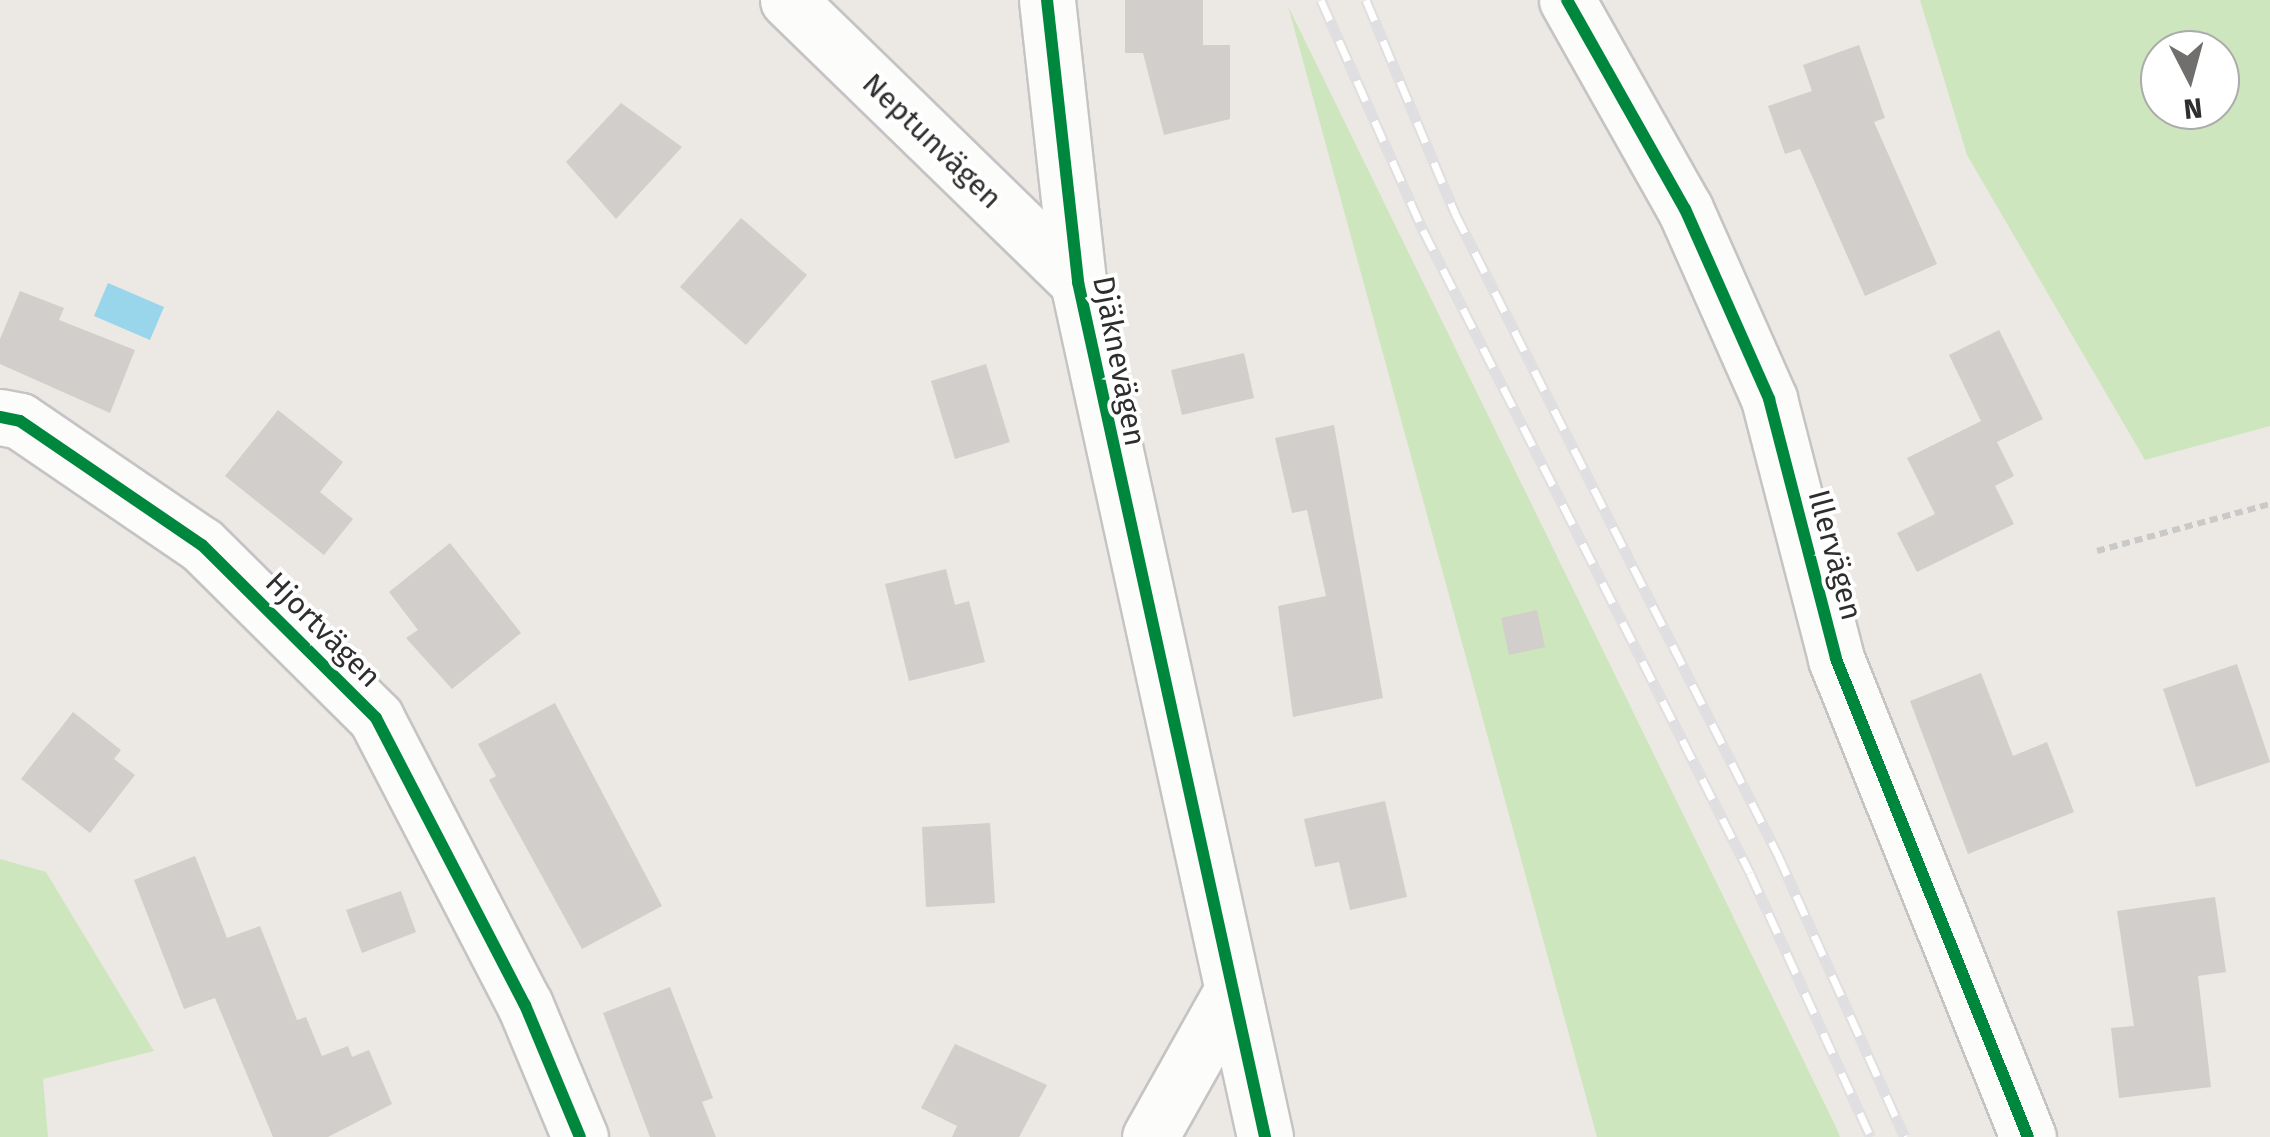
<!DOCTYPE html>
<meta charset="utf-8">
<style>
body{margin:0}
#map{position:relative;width:2270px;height:1137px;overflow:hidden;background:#ece8e4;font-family:"Fira Sans",sans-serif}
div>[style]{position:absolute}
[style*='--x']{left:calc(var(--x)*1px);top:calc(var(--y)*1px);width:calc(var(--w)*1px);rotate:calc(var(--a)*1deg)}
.green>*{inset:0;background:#cee6be}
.water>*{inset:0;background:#99d6ec}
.building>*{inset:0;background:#d1cecb}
.path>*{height:6px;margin-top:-3px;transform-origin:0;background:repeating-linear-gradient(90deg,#c9c9c8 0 8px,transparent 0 13px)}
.roads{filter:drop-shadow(2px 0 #c5c4c5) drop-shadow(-2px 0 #c5c4c5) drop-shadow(0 2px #c5c4c5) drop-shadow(0 -2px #c5c4c5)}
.minor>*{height:55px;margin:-27.5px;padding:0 27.5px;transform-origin:27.5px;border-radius:27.5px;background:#fcfcfb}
.rail>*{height:11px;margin-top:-5.5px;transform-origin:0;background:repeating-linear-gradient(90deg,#fff 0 22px,#dfdfe1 0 44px);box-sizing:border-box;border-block:2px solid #dfdfe1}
.cycleway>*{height:12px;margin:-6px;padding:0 6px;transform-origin:6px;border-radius:6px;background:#00873e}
span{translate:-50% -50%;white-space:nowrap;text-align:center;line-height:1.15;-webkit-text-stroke:8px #fff;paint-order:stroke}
.street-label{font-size:30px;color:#2e2e2e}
.north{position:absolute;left:2140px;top:30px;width:100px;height:100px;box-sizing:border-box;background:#fff;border:2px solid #ababab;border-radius:50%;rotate:174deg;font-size:28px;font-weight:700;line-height:40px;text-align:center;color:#2e2e2e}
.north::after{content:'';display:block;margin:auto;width:35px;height:45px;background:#706f6e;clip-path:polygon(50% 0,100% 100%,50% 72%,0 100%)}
</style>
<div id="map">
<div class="green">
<div style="clip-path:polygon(evenodd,1920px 0,2270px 0,2270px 426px,2145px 460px,1967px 155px,1920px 0,2220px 50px,2220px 110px,2160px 110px,2160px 50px,2220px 50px)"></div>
<div style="clip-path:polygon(1288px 6px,1835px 1125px,1840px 1137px,1597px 1137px)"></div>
<div style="clip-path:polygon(0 859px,46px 872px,154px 1051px,43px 1079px,48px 1137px,0 1137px)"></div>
</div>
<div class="water">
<div style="clip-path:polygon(108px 283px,164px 307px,150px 340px,94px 316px)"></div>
</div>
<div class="building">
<div style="clip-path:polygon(1125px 0,1203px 0,1203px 45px,1230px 45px,1230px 119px,1164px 135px,1143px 53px,1125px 53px)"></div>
<div style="clip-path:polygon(1859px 45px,1885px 118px,1874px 122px,1937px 264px,1865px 296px,1800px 149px,1785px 154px,1768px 106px,1812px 91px,1803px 65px)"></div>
<div style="clip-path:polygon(621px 103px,682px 147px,616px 219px,566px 162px)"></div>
<div style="clip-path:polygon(741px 218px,807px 275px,746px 345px,680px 287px)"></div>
<div style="clip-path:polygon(20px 291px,64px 308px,59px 320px,135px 350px,110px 413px,0 364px,0 339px)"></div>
<div style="clip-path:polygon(1999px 330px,2043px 419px,1997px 442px,2014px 476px,1995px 486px,2014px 524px,1917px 572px,1897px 533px,1935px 514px,1907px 458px,1981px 421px,1949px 355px)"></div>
<div style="clip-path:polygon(1244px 353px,1254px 398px,1182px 415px,1171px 370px)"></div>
<div style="clip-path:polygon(986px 364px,1010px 442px,955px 459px,931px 381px)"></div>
<div style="clip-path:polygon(278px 410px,343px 462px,320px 492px,353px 519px,324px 555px,225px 476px)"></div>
<div style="clip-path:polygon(1334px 425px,1383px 698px,1293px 717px,1278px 606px,1326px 596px,1307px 510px,1292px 513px,1275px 438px)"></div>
<div style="clip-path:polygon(450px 543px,521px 633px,452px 689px,406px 638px,418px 630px,389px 592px)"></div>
<div style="clip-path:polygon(946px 569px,955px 605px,969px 601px,985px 662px,909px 681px,885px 584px)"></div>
<div style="clip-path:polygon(1537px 610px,1545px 647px,1509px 655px,1501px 618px)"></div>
<div style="clip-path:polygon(2237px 664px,2270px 762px,2196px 787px,2163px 689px)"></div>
<div style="clip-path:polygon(1981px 673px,2013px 756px,2047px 742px,2074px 812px,1968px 854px,1910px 701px)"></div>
<div style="clip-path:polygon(555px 703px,662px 906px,582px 949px,489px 780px,496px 776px,478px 744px)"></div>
<div style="clip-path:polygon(73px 712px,121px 750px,114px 759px,135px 775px,90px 833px,21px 779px)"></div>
<div style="clip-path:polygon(1385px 801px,1407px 897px,1350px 910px,1339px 862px,1315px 867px,1304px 819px)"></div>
<div style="clip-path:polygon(990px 823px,995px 903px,926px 907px,922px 827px)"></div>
<div style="clip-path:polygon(195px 856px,227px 938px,260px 926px,297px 1020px,306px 1017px,322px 1056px,348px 1046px,352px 1057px,369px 1050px,392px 1104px,328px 1137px,273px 1137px,215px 998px,184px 1009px,134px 880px)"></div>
<div style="clip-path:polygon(401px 891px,416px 932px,362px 953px,346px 910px)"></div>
<div style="clip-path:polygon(2215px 897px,2226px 972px,2198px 976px,2211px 1087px,2119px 1098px,2111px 1028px,2134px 1026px,2117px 911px)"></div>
<div style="clip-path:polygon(670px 987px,713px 1098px,702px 1102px,716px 1137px,650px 1137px,603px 1013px)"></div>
<div style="clip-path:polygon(955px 1044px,1047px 1085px,1019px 1137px,952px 1137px,957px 1126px,921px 1108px)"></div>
</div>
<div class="path">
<div style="--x:2097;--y:551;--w:179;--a:-15.2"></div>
</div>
<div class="roads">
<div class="minor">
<div style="--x:788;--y:0;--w:405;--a:44.2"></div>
<div style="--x:1047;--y:0;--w:284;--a:83.7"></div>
<div style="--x:1078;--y:282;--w:875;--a:77.66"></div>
<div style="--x:1567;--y:0;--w:240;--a:60.6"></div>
<div style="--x:1685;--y:209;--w:208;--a:66.1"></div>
<div style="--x:1769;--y:399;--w:268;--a:75.5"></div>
<div style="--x:1836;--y:659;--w:515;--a:68.12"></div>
<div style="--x:0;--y:417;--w:20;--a:11"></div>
<div style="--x:20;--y:421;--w:220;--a:34.3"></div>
<div style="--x:202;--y:545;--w:245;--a:44.8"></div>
<div style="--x:376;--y:718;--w:323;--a:62.6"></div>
<div style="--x:525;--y:1005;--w:143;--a:67.4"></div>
<div style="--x:1150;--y:1137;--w:162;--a:-60.7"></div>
</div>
</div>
<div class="rail">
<div style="--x:1321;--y:0;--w:252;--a:66.1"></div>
<div style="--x:1423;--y:230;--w:721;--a:63.04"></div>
<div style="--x:1750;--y:873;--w:290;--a:65.4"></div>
<div style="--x:1366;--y:0;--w:231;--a:67.3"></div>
<div style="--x:1455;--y:213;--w:719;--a:63.29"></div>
<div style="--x:1778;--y:855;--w:309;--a:65.8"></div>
</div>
<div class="cycleway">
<div style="--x:1047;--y:0;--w:284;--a:83.7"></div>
<div style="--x:1078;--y:282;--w:875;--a:77.66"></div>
<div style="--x:1567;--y:0;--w:240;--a:60.6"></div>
<div style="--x:1685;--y:209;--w:208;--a:66.1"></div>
<div style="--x:1769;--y:399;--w:268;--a:75.5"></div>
<div style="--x:1836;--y:659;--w:515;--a:68.12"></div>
<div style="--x:0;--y:417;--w:20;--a:11"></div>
<div style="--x:20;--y:421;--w:220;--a:34.3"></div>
<div style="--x:202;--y:545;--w:245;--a:44.8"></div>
<div style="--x:376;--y:718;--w:323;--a:62.6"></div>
<div style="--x:525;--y:1005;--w:143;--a:67.4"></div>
</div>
<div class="street-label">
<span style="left:932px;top:141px;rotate:44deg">Neptunvägen</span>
<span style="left:1119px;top:361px;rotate:79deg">Djäknevägen</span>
<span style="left:1835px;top:555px;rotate:75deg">Illervägen</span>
<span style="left:323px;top:630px;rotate:45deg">Hjortvägen</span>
</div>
<div class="north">N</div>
</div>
